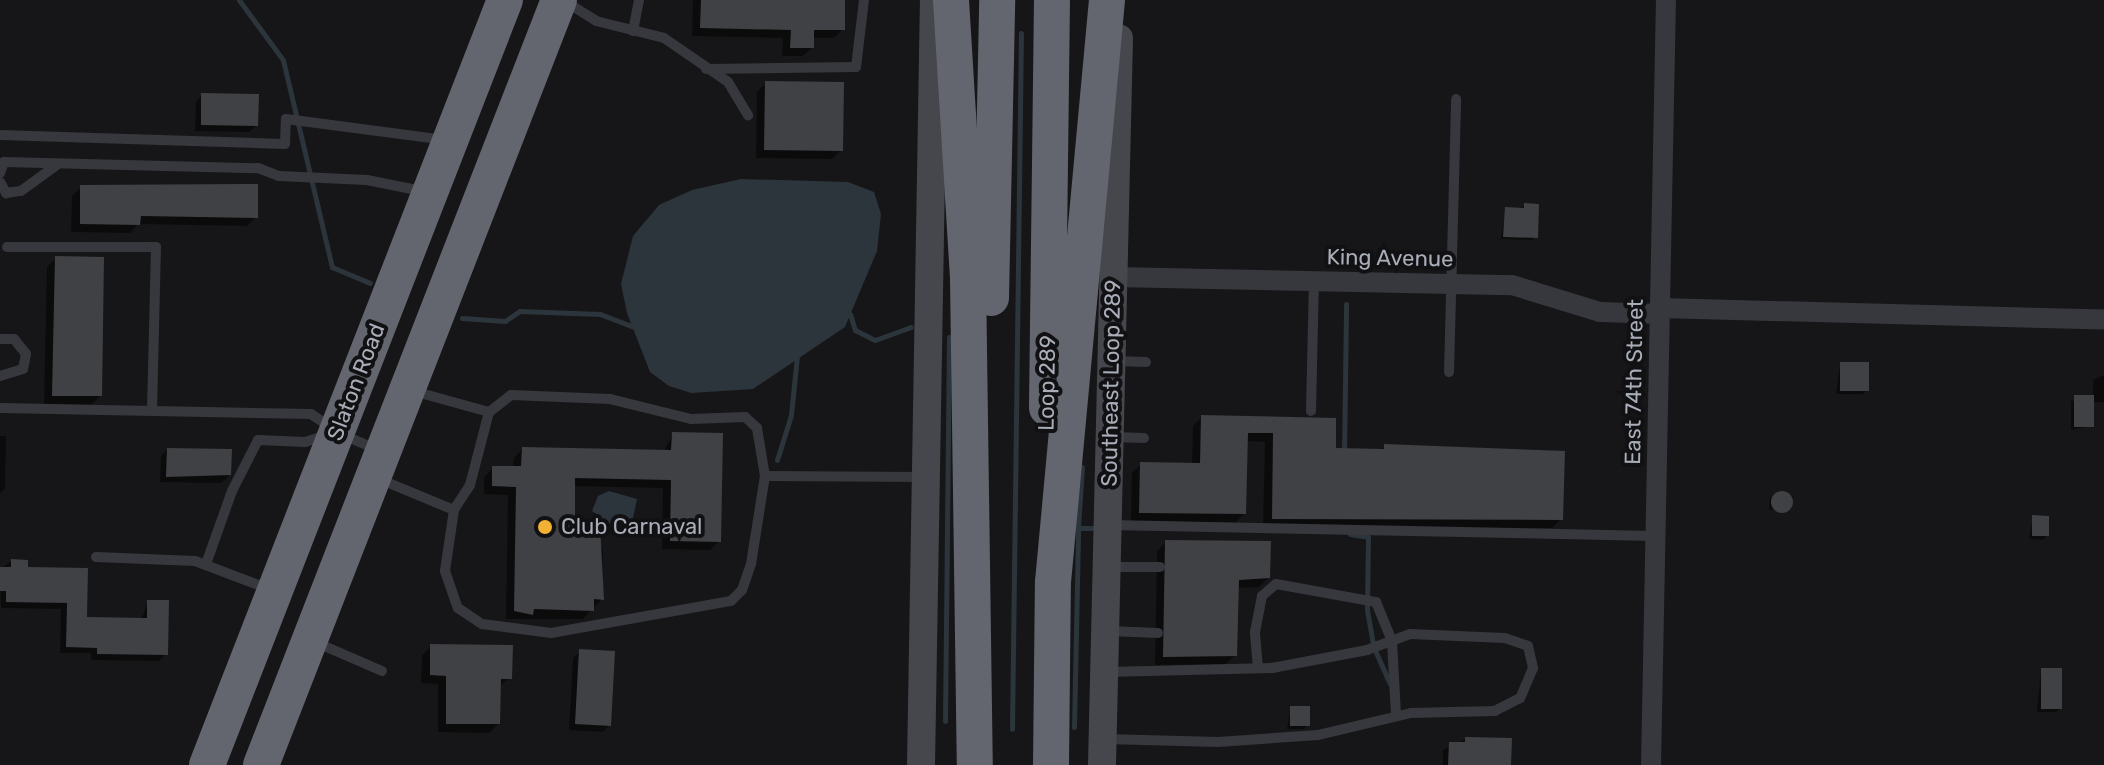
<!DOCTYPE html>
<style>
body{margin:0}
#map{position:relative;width:2104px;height:765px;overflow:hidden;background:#161618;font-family:Rubik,sans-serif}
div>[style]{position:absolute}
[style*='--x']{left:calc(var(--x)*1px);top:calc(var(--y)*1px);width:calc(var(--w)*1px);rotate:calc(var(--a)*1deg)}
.water>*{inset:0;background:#2c353c}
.shadow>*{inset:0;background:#0007}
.stream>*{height:5px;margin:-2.5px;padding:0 2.5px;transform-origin:2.5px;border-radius:2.5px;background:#2c353c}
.building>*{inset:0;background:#404145}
.round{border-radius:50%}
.lane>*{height:10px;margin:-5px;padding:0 5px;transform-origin:5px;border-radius:5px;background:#37383d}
.street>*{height:20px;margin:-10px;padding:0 10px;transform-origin:10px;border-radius:10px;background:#37383d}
.secondary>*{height:28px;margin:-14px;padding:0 14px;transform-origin:14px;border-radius:14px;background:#45474d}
.highway>*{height:36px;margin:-18px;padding:0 18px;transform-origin:18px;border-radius:18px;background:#63666e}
.dots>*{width:22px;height:22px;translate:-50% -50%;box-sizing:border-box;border:4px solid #111113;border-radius:50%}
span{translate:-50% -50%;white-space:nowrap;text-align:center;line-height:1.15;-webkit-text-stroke:8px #111113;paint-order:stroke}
.street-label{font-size:22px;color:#a8adb8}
.poi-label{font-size:22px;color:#a8adb8}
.left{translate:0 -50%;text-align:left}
</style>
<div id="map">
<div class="water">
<div style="clip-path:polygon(741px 179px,848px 182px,874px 192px,881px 214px,877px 251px,845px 327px,753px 389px,691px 393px,669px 386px,650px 372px,627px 313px,621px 284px,633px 236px,659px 205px,692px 190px)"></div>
<div style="clip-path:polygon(609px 491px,637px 499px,633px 518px,613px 526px,592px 511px,598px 496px)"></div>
</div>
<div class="shadow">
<div style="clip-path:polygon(693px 0,844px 0,843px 29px,834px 38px,812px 38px,812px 48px,803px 56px,782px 56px,783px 38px,692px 36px)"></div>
<div style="clip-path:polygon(766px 83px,841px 150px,832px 159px,756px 158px,757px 92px)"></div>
<div style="clip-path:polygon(202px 95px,256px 126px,249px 132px,195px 131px,196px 102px)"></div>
<div style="clip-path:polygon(81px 187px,256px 217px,247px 226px,138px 224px,130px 233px,71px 232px,72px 196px)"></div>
<div style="clip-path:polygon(1537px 206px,1533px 240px,1501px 239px,1506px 209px)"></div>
<div style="clip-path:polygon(56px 258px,100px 396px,91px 405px,44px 404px,47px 267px)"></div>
<div style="clip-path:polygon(1840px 364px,1867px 390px,1863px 394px,1836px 394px)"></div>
<div style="clip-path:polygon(2104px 375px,2104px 402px,2092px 402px,2092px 426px,2071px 430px,2071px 401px,2093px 397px,2093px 380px)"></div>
<div style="clip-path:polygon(1202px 417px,1334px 420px,1334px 450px,1380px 451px,1385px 446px,1561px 519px,1552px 528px,1263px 527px,1265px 442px,1246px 441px,1244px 514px,1235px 523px,1131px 521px,1132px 473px,1141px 464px,1192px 464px,1193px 426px)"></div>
<div style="clip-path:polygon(673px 434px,719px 541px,710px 550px,662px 549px,663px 488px,573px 486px,573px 526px,603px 550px,602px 599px,583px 619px,506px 619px,508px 495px,484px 494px,484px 477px,493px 468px,513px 468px,514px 458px,522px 449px,664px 451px)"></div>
<div style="clip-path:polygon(0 436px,6px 436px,5px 489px,0 493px)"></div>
<div style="clip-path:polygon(167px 450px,230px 451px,228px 477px,221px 483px,160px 482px,161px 456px)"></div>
<div style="clip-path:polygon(1793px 496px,1790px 509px,1769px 510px,1770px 498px)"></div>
<div style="clip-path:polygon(2033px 517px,2047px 535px,2043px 540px,2029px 539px)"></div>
<div style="clip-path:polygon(1166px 542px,1268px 578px,1259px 587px,1237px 588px,1235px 655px,1226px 664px,1155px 665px,1157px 551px)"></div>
<div style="clip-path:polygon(12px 561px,26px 569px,86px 570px,85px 619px,141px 620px,148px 602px,166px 654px,159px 661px,91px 660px,91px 653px,60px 653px,61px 609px,1px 608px,0 569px)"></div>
<div style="clip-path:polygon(431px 646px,510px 678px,498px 687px,498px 724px,489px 733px,438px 732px,438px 684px,421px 683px,422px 655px)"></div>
<div style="clip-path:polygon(580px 651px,609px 725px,603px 732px,569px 730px,573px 658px)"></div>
<div style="clip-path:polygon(2041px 670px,2060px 708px,2056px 712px,2037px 712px)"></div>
<div style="clip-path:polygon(1291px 708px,1308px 725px,1304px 729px,1287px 729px)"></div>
<div style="clip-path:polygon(1466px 739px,1509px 765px,1443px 765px,1443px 750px)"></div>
</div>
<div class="stream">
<div style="--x:239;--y:0;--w:74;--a:53.7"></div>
<div style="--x:283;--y:60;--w:213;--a:76.7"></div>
<div style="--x:332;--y:267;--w:41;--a:22.8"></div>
<div style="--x:850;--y:314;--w:17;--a:73"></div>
<div style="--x:855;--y:330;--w:22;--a:27"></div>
<div style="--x:875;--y:340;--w:38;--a:-20"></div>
<div style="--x:462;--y:318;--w:43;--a:4"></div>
<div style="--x:505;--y:321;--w:18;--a:-34"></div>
<div style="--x:520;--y:311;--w:80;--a:2.1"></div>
<div style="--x:600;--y:314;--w:34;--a:21"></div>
<div style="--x:1344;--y:455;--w:151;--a:-89.2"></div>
<div style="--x:777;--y:460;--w:47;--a:-72.7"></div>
<div style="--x:791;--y:415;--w:59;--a:-84.2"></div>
<div style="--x:1082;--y:467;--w:61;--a:93.8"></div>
<div style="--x:1078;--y:528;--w:21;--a:0"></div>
<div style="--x:1350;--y:534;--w:18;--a:9"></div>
<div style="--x:1368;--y:537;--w:73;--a:90.8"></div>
<div style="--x:1367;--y:610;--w:39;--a:80"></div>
<div style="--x:1374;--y:648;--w:39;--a:66"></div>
<div style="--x:945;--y:721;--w:384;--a:-89.4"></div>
<div style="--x:1074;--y:727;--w:199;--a:-88.8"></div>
<div style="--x:1012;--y:729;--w:696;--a:-89.26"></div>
</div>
<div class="building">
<div style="clip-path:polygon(701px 0,845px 0,845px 30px,814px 30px,814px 48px,790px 48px,791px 30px,700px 28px)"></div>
<div style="clip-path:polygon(765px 81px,844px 82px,843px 151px,764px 150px)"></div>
<div style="clip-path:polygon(201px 93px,259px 94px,258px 126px,201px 125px)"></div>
<div style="clip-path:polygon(244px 184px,258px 184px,258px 218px,141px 216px,140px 225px,80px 224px,80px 185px)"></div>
<div style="clip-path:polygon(1524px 203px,1539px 204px,1538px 238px,1503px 237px,1505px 207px,1524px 208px)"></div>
<div style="clip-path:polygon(55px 256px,104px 257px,102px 396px,52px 396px)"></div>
<div style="clip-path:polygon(1840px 362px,1869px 362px,1869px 391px,1840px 391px)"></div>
<div style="clip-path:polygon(2074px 395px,2094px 395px,2094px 427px,2074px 427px)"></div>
<div style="clip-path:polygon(1201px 415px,1336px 418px,1336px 448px,1384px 449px,1384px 444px,1565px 451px,1563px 520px,1272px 519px,1273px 433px,1248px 433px,1246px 514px,1139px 513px,1140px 462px,1200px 463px)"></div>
<div style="clip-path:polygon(672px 432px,723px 433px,721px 542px,670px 541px,671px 480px,575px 478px,575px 524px,600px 524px,604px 600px,594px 599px,594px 611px,534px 609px,533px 615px,514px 611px,516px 487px,492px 486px,492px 466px,521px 466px,522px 447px,671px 450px)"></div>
<div style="clip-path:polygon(167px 448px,232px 449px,231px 475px,166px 477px)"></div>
<div class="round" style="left:1771px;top:491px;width:22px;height:22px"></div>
<div style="clip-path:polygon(2032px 515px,2049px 516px,2049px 536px,2032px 536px)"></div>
<div style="clip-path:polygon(1165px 540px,1271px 541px,1270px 578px,1239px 580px,1237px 656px,1163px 657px)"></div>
<div style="clip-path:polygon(11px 559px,28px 560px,28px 567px,88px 568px,87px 617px,147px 618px,147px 600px,169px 600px,168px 655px,97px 654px,97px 648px,66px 647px,67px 603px,6px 602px,6px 591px,0 591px,0 567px,11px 567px)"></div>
<div style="clip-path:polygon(430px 644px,513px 645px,512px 679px,501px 679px,500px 724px,446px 724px,446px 676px,430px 675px)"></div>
<div style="clip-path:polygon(579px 649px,615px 651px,611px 726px,575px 724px)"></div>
<div style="clip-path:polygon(2041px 668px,2062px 668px,2062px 709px,2041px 709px)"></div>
<div style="clip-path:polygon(1290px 706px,1310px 706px,1310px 726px,1290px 726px)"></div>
<div style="clip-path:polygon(1465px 737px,1512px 738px,1511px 765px,1448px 765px,1449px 742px,1465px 742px)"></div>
</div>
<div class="lane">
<div style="--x:566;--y:2;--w:36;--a:32"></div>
<div style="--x:596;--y:21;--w:70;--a:14"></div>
<div style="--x:664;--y:38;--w:78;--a:34.5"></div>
<div style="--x:728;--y:82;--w:39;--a:59"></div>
<div style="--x:633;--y:31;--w:32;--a:-79"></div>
<div style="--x:706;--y:69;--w:150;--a:-0.8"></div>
<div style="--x:856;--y:67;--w:67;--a:-83.2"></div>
<div style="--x:0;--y:135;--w:285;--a:1.8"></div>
<div style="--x:285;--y:144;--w:25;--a:-88"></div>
<div style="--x:286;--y:119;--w:160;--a:7.5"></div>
<div style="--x:0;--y:173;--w:12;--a:-70"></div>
<div style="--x:4;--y:162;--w:254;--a:1.4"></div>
<div style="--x:258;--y:168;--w:22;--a:21"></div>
<div style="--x:279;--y:176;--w:88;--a:2.6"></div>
<div style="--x:367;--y:180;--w:56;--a:11.3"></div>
<div style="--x:0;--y:182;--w:13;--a:61"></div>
<div style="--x:6;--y:193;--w:15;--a:-8"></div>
<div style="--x:21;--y:191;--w:46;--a:-36.1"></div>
<div style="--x:7;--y:247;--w:149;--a:0"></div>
<div style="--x:156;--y:247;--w:164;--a:91.4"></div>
<div style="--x:0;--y:339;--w:14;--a:0"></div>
<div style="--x:14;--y:339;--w:19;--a:51"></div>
<div style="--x:26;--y:354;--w:15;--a:101"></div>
<div style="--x:23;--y:369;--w:24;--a:163"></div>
<div style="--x:1114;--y:361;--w:32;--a:2"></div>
<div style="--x:1449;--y:372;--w:273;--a:-88.5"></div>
<div style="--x:413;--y:391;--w:79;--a:15.4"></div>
<div style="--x:0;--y:408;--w:311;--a:1.1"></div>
<div style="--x:311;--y:414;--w:25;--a:34"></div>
<div style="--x:1311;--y:411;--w:130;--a:-88.7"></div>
<div style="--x:341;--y:434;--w:40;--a:23.4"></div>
<div style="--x:1112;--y:437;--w:32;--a:2"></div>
<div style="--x:384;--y:475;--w:6;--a:90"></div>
<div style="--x:384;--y:481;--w:76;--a:22.5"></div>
<div style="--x:765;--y:476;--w:49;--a:-99.5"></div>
<div style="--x:757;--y:428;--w:16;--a:-137"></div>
<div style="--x:745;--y:417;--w:54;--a:177.9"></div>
<div style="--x:691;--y:419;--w:83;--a:-166.1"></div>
<div style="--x:610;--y:399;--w:99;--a:-177.7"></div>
<div style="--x:511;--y:395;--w:28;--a:142"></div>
<div style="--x:489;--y:412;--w:75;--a:104.6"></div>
<div style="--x:470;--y:485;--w:30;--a:123"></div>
<div style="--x:454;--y:510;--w:62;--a:98.4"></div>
<div style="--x:445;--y:571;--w:39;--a:71"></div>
<div style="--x:458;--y:608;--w:29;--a:34"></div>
<div style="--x:482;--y:624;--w:70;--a:7.4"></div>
<div style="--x:551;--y:633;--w:183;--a:-10.1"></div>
<div style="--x:731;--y:601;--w:16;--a:-45"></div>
<div style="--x:742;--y:590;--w:28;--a:-71"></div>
<div style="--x:751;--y:564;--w:89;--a:-81"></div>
<div style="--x:765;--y:476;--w:159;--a:0.4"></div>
<div style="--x:1109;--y:525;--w:546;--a:1.15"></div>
<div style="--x:96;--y:557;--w:99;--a:2.3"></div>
<div style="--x:195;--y:561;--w:79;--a:20.7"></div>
<div style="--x:206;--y:564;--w:77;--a:-70.4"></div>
<div style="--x:232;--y:491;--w:57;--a:-63"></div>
<div style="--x:258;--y:440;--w:47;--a:2.4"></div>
<div style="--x:305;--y:442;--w:22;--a:-18"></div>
<div style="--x:1109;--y:567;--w:51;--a:0"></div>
<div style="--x:1108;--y:631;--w:50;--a:2.3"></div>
<div style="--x:315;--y:642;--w:73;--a:23.4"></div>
<div style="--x:1258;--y:668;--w:36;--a:-95"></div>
<div style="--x:1255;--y:632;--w:37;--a:-79"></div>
<div style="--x:1262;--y:596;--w:18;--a:-41"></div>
<div style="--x:1276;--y:584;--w:102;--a:10.2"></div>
<div style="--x:1376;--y:602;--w:42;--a:67.7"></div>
<div style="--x:1392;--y:641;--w:75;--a:86.9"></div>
<div style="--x:1106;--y:672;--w:166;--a:-1.4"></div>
<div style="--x:1272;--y:668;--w:97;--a:-10.7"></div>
<div style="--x:1367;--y:650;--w:46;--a:-20.4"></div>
<div style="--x:1410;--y:634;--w:95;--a:2.4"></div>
<div style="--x:1505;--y:638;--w:24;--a:19"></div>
<div style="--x:1528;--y:646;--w:23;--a:77"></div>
<div style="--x:1533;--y:668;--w:33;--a:113"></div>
<div style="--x:1520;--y:698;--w:28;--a:153"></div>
<div style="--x:1495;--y:711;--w:84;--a:178.6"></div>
<div style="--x:1411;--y:713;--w:96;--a:166.7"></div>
<div style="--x:1318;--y:735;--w:100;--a:176"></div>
<div style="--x:1218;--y:742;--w:112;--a:-178.5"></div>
</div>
<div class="street">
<div style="--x:1114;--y:277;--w:398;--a:1.2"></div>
<div style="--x:1512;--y:285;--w:92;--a:17.1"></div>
<div style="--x:1600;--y:312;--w:60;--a:1.9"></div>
<div style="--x:1660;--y:308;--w:444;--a:1.5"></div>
<div style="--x:1651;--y:765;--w:765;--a:-88.88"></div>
</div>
<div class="secondary">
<div style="--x:921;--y:765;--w:765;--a:-89.03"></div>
<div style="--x:1102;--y:765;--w:727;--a:-88.66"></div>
</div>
<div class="highway">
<div style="--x:951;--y:0;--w:279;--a:86.5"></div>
<div style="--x:968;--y:278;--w:487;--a:89.2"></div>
<div style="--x:991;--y:298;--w:298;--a:-88.8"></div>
<div style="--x:1047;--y:408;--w:408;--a:-89.3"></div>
<div style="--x:207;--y:765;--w:821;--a:-68.72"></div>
<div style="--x:261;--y:765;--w:821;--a:-68.72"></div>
<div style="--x:1051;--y:765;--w:183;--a:-89.4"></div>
<div style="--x:1053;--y:582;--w:584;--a:-84.7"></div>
</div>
<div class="dots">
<div style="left:545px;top:527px;background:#f2b134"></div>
</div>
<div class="street-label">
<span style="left:1390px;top:258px;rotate:1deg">King Avenue</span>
<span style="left:356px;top:382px;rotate:-69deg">Slaton Road</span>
<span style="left:1634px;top:382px;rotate:-89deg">East 74th Street</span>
<span style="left:1047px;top:383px;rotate:-89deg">Loop 289</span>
<span style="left:1111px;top:383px;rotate:-89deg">Southeast Loop 289</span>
</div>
<div class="poi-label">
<span class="left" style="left:561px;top:527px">Club Carnaval</span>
</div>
</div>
